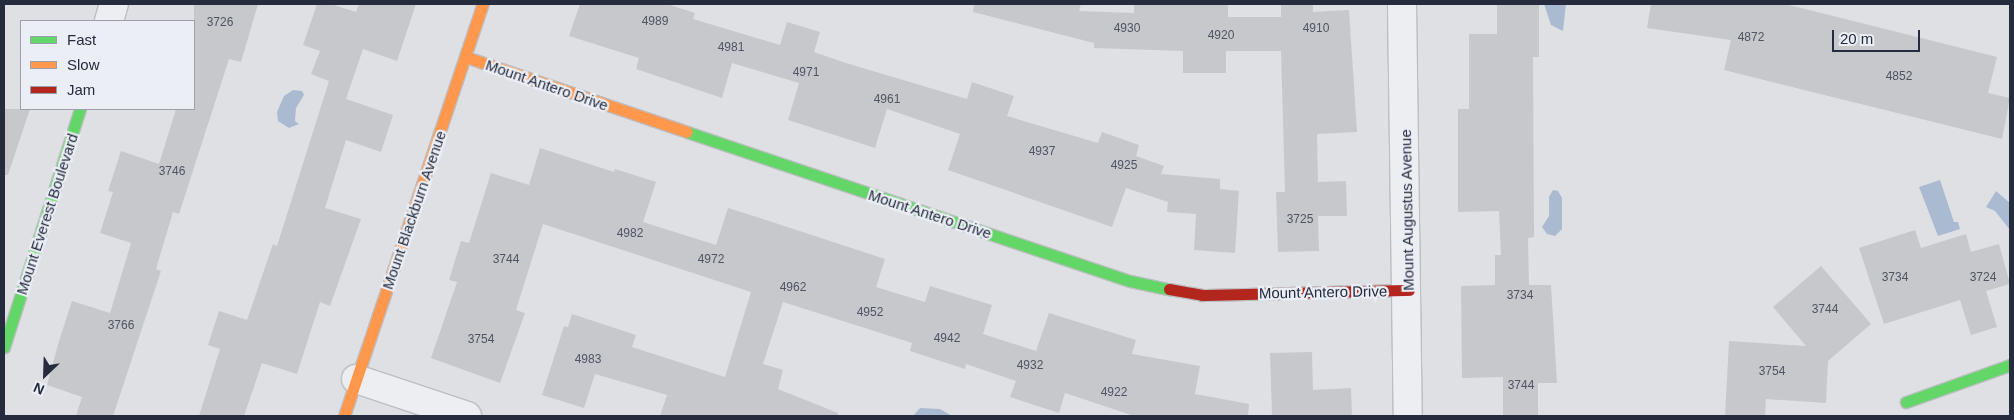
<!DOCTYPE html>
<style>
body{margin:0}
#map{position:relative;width:2014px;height:420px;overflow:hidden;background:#dfe0e4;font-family:Arial,sans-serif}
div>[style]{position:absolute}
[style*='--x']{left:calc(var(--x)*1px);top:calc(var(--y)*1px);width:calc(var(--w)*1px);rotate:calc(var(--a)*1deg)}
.water>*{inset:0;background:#aabbd1}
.building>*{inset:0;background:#c7c8cc}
.roads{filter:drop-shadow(1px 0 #bdbec2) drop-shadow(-1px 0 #bdbec2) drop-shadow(0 1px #bdbec2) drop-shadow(0 -1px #bdbec2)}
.street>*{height:28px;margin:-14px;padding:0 14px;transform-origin:14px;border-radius:14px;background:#edeef1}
.fast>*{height:11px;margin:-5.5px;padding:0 5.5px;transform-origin:5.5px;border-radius:5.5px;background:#63d668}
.slow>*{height:11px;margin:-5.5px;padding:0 5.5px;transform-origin:5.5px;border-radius:5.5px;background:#ff974d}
.jam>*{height:11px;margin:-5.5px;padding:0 5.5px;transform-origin:5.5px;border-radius:5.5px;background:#b3261e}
span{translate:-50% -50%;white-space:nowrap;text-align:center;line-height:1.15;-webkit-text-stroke:4.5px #ebeef5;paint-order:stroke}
.number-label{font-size:12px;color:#4e5462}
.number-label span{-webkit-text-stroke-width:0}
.street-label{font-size:15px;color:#252c3e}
.frame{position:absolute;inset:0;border:5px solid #252c3e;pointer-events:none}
.legend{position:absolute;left:20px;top:20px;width:175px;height:90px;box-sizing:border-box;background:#ebeef5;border:1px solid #9ca0ac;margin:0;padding:6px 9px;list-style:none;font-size:15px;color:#252c3e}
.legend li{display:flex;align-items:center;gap:10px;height:25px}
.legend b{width:25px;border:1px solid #9ca0ac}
.north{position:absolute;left:20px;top:350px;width:50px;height:50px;-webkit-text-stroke:4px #ebeef5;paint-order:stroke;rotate:204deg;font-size:14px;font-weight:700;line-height:20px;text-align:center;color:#252c3e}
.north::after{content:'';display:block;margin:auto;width:18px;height:22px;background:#252c3e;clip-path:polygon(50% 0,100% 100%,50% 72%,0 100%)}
.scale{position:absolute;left:1832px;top:30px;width:88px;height:22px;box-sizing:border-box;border:2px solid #252c3e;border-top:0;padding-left:6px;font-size:15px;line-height:18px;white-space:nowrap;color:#252c3e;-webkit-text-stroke:4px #ebeef5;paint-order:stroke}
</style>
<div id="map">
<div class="water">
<div style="clip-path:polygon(1544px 4px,1566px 4px,1563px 31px,1551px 25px)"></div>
<div style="clip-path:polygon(293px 90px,302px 91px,304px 95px,296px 108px,295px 121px,299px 124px,289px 128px,278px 121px,277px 112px,284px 96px)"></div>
<div style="clip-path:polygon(1940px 180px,1954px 222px,1958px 222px,1960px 229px,1938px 236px,1919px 187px)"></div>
<div style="clip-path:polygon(1553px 190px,1558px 191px,1562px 198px,1562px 229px,1555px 236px,1547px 234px,1542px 227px,1549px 216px,1549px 197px)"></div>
<div style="clip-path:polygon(1996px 191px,2010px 203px,2010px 230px,1995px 211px,1986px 207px)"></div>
<div style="clip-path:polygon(920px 408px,940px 409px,952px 416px,913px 416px)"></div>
</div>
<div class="building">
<div style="clip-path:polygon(194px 4px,258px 4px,241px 62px,229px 59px,179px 214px,173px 212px,156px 269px,161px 271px,113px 416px,76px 416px,82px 397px,47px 385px,59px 341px,72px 301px,110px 313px,131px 243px,100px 233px,113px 192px,108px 191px,121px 151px,159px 164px,176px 109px,194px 109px)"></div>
<div style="clip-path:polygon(317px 4px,331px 4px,356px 12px,359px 4px,416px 4px,397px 61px,363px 49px,346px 99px,393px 115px,381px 152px,346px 140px,325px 208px,361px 219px,330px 306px,320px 302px,297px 374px,262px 363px,244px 416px,199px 416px,220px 349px,208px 345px,219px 311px,247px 320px,273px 244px,277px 246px,329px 81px,311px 74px,320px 51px,303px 45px)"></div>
<div style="clip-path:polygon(580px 4px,667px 4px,695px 13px,693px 19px,780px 45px,787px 22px,820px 32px,814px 52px,846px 63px,967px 99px,972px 82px,1014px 96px,1007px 116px,1098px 143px,1102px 132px,1139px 145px,1136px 156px,1164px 166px,1161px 174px,1220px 179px,1220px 189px,1239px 191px,1235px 253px,1194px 250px,1196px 214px,1167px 212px,1168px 202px,1126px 188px,1112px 227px,948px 170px,960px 134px,887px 109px,875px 148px,788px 120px,799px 83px,732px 63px,722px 98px,636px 69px,639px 58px,569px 36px)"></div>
<div style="clip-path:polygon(974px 4px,1081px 4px,1079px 11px,1134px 13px,1134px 4px,1228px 4px,1228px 17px,1281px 17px,1281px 4px,1313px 4px,1313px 12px,1349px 10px,1357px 132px,1317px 134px,1318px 182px,1346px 181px,1347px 216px,1318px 216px,1319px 251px,1278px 252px,1276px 192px,1285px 192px,1281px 51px,1226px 51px,1226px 73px,1183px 73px,1183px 51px,1094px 48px,1094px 43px,973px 12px)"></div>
<div style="clip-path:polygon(1497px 4px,1539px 4px,1539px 57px,1533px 57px,1534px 237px,1528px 238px,1529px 285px,1551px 285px,1557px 383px,1538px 383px,1538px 416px,1503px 416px,1503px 377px,1462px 378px,1461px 286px,1495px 285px,1495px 255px,1501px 255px,1499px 211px,1458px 212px,1458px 109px,1469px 109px,1469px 34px,1497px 34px)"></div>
<div style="clip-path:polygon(1651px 4px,1785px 4px,1997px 57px,1988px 93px,2010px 98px,2002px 139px,1724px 70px,1731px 40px,1647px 28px)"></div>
<div style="clip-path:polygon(4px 109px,30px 109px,8px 175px,4px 175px)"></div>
<div style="clip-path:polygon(540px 148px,614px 172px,615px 169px,656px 182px,643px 222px,716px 245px,728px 208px,766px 220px,885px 259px,876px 287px,925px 302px,930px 286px,992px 305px,983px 334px,1036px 351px,1049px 313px,1136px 340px,1132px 354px,1200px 366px,1195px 394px,1249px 404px,1248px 416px,1134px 416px,1065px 393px,1059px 413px,1010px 397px,1016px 381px,966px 364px,965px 369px,910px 351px,912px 343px,783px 302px,763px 364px,783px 370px,778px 389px,838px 413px,838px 416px,660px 416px,667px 395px,595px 374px,584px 408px,542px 395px,564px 326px,568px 327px,572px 314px,636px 335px,632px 347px,725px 377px,751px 292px,543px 224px,516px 310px,525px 313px,500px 383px,431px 358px,457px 282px,449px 280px,461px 241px,469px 243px,491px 173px,529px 185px)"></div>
<div style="clip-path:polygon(1915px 230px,1921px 248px,1966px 234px,1971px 252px,1999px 244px,2010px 284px,1986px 291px,1997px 327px,1971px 335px,1960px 300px,1884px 324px,1859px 248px)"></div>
<div style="clip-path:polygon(1821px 266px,1871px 324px,1828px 361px,1826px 403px,1766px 399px,1765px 416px,1725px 416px,1729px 341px,1806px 346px,1773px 307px)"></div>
<div style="clip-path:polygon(1312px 352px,1313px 390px,1351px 388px,1352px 416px,1272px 416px,1270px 353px)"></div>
</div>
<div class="roads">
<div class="street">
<div style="--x:1402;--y:4;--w:412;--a:89.2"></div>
<div style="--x:109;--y:21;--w:18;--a:-74"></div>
<div style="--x:356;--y:379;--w:117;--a:18.4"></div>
</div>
<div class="fast">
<div style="--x:687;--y:132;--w:467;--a:18.6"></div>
<div style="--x:1130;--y:281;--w:40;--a:12"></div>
<div style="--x:4;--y:347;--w:250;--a:-72.3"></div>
<div style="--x:1906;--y:402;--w:110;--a:-19.6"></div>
</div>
<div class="slow">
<div style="--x:466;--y:57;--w:233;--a:18.7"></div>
<div style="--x:344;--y:416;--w:435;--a:-71.4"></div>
</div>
<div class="jam">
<div style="--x:1169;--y:289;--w:34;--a:10"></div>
<div style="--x:1202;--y:295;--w:207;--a:-1.4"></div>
</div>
</div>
<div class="number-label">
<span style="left:655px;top:22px">4989</span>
<span style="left:220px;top:23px">3726</span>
<span style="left:1127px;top:29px">4930</span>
<span style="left:1316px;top:29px">4910</span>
<span style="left:1221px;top:36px">4920</span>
<span style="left:1751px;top:38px">4872</span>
<span style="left:731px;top:48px">4981</span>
<span style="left:806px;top:73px">4971</span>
<span style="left:1899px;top:77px">4852</span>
<span style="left:887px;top:100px">4961</span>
<span style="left:1042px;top:152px">4937</span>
<span style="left:1124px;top:166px">4925</span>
<span style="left:172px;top:172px">3746</span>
<span style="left:1300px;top:220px">3725</span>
<span style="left:630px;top:234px">4982</span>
<span style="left:506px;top:260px">3744</span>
<span style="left:711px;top:260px">4972</span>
<span style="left:1895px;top:278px">3734</span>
<span style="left:1983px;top:278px">3724</span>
<span style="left:793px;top:288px">4962</span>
<span style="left:1520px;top:296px">3734</span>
<span style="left:1825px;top:310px">3744</span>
<span style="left:870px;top:313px">4952</span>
<span style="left:121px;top:326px">3766</span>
<span style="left:947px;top:339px">4942</span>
<span style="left:481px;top:340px">3754</span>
<span style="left:588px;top:360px">4983</span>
<span style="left:1030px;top:366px">4932</span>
<span style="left:1772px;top:372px">3754</span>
<span style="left:1521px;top:386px">3744</span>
<span style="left:1114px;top:393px">4922</span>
</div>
<div class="street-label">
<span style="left:547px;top:85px;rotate:19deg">Mount Antero Drive</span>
<span style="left:414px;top:210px;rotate:-71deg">Mount Blackburn Avenue</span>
<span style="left:1407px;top:210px;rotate:-91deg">Mount Augustus Avenue</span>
<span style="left:47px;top:214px;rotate:-72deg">Mount Everest Boulevard</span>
<span style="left:930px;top:214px;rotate:18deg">Mount Antero Drive</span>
<span style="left:1323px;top:292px;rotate:-1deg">Mount Antero Drive</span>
</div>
<div class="frame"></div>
<ul class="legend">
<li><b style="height:6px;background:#63d668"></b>Fast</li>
<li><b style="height:6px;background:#ff974d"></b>Slow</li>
<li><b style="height:6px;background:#b3261e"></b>Jam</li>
</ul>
<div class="north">N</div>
<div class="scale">20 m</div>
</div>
